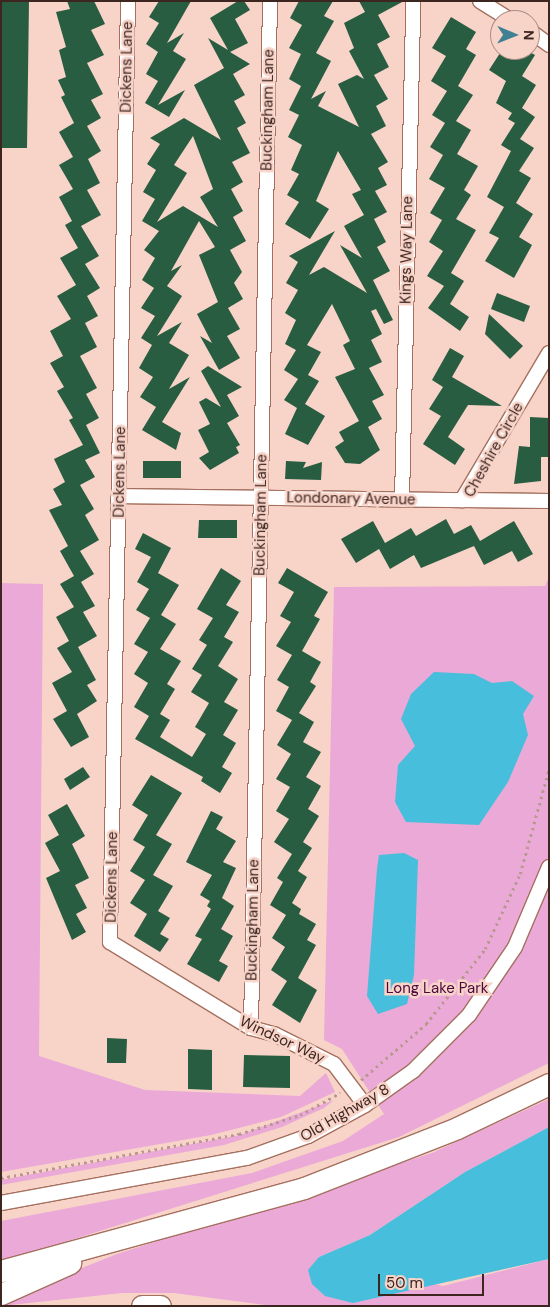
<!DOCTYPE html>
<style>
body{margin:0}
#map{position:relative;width:550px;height:1307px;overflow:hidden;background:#f7d3c8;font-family:"DM Sans",sans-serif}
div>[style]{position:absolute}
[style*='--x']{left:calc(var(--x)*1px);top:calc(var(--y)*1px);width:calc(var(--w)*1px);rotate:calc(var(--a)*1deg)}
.green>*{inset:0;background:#eba9d8}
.water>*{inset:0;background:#47bedb}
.building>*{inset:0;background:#295d41}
.path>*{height:2.5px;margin-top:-1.25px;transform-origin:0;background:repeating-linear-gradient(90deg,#b8988f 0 2.5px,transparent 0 6.5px)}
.roads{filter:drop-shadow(1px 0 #a5705f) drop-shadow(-1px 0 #a5705f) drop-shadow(0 1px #a5705f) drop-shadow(0 -1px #a5705f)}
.minor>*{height:14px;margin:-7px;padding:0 7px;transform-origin:7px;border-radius:7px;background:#fff}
.highway>*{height:21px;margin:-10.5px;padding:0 10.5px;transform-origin:10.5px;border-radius:10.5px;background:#fff}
span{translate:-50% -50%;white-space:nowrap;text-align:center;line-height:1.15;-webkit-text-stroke:5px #f7d3c8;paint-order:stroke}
.street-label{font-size:15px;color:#3d2620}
.park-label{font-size:15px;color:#4a073d}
.frame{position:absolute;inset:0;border:2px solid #3d2620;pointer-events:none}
.north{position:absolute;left:490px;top:10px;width:50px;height:50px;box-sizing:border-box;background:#f7d3c8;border:1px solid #ad8e85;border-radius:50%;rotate:91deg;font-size:14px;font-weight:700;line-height:20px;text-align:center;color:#3d2620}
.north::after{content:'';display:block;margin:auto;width:18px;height:22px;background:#3f8193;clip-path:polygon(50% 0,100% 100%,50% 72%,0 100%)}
.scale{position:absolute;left:378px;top:1274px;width:106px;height:22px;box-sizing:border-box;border:2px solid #3d2620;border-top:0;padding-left:6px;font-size:15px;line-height:18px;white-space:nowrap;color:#3d2620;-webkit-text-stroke:4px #f7d3c8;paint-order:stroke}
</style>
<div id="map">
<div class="green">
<div style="clip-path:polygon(549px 577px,549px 1063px,399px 1137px,1px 1262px,1px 1221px,252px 1173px,343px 1141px,384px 1114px,342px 1049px,324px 1040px,334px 587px,545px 586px)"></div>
<div style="clip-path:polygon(1px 583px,43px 584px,39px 1056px,145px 1090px,300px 1096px,326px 1073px,335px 1092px,281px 1117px,211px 1135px,1px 1172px)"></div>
<div style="clip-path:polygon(549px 1099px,549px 1127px,465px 1172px,370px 1235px,319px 1257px,443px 1286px,549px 1259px,549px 1306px,273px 1306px,174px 1293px,122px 1293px,1px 1306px,1px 1300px,117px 1254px,432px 1153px)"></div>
<div style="clip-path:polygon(334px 1100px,324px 1108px,282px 1127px,224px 1145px,1px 1185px,1px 1180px,240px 1135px)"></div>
</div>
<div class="water">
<div style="clip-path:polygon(434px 672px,474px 674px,492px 683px,512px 681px,534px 696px,523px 714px,528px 735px,508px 782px,479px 825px,406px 822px,395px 802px,398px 765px,415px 746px,401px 719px,411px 694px)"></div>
<div style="clip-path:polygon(404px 853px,418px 860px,414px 975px,407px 1004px,378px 1014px,367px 996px,377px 869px,379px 855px)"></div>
<div style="clip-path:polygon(549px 1127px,549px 1259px,353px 1303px,325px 1296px,312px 1284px,308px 1270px,319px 1257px,370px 1235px,465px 1172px)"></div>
</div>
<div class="building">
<div style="clip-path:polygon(1px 1px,29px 1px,27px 148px,1px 148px)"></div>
<div style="clip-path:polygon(67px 1px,94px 1px,105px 24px,91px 30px,104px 55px,87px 63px,103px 94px,91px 100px,101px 118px,87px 126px,101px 151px,88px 159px,100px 183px,87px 190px,101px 215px,81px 226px,99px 256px,85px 264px,100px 288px,87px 296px,98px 316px,85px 323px,97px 347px,80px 356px,97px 388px,86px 394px,99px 418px,86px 425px,100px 453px,85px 460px,95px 477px,80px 485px,94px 509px,85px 515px,99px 540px,80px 551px,94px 574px,81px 582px,95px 606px,83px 612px,97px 636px,78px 647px,96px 680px,87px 685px,97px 701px,77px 714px,89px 737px,71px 747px,53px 719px,67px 711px,52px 683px,72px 672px,57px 648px,69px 641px,56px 617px,74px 607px,60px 584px,74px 576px,60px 551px,68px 546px,49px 510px,62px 505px,53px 489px,65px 482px,54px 459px,83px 445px,69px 420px,73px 418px,57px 391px,64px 387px,50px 363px,63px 356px,50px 331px,71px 319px,57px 296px,76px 285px,60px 258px,78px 248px,65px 225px,72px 221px,59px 197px,73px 189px,59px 165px,73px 157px,59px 132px,74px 123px,61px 97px,65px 95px,58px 80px,66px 77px,59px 50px,66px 47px,56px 12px,70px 9px)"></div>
<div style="clip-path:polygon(159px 1px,191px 1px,167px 43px,184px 33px,173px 51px,186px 59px,158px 105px,185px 90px,169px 117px,145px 103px,158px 81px,146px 74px,158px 52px,146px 44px,159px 23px,149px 17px)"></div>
<div style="clip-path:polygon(evenodd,238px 1px,244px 1px,250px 10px,235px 19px,248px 43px,230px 52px,250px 64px,233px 74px,245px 95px,234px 101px,246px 123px,237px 128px,250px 153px,232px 162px,243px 182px,231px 189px,243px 211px,233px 217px,246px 241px,230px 250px,242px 272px,234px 283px,243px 299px,228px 308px,240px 329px,227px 336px,240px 358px,219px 370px,200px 336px,212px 343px,197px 314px,218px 302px,199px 255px,215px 247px,199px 221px,171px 271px,182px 265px,167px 286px,182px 296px,157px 336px,182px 322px,169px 343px,189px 355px,169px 389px,190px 377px,162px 422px,181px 433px,176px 450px,142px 430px,156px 407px,140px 397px,153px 377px,139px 368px,152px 345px,141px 338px,155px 316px,141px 308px,154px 288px,142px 280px,155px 258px,144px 250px,159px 231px,142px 221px,155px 199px,143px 192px,156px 170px,147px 164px,160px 144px,150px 138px,184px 118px,221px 140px,194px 85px,224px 68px,208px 38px,228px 50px,210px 18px,238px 1px,193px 136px,213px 189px,200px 197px,218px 227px,183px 206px,157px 222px,187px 173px,174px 165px,193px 136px)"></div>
<div style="clip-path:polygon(299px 1px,333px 1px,324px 16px,334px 21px,316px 53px,331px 61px,311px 99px,326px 91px,318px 106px,359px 127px,338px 84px,357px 75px,364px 79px,349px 51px,354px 48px,344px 23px,365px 12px,359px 1px,404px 1px,378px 15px,390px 37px,377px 44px,389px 67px,374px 75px,388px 99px,376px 106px,386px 126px,371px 134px,388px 162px,378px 168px,387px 185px,375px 191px,387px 212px,374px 219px,386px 242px,377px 247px,390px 271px,373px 280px,393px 320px,384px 324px,376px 309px,371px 311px,382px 334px,371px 340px,382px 362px,369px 368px,384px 395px,372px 401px,382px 419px,368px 427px,380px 450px,360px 464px,345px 463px,335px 447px,344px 441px,339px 432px,359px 421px,335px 377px,355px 369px,343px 345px,350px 341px,332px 304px,307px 345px,321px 352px,308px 375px,319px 381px,305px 404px,325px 416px,308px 445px,285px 434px,297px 408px,284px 400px,298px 379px,284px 370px,296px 350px,285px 344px,296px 320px,285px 313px,298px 290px,286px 283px,298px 262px,289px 256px,335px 231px,309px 275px,324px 267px,367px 293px,340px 245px,362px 258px,344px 226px,364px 215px,352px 194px,361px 190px,338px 151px,316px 201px,329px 209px,310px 239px,285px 224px,299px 202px,287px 195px,299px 174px,291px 170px,302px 145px,288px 137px,299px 115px,289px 110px,301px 86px,289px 79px,301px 54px,289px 48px,302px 25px,290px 18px)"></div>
<div style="clip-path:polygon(451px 17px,476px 32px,466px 49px,476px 55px,458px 86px,473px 95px,456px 121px,471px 130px,457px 154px,478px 166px,464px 190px,471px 195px,456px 219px,476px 230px,451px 273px,464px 281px,450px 304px,469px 317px,460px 331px,428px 308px,444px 286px,427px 276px,443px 251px,429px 242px,442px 220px,430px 213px,445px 188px,429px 179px,443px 155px,430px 147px,445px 123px,432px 115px,447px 91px,431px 81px,446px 56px,432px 48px)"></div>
<div style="clip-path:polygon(502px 50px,526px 50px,535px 55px,522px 76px,536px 85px,522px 108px,535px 117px,520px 139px,534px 148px,519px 171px,531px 178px,516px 203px,533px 214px,519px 237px,532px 245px,514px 278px,485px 261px,499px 238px,489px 233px,504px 207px,487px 197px,511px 151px,501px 145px,515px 123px,508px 119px,512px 113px,496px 103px,506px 81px,489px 70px)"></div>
<div style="clip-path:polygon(497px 293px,530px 306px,524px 322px,491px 309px)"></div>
<div style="clip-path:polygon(489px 314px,523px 346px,510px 359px,485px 334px)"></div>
<div style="clip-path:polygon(450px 348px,464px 356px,452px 377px,502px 406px,468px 405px,448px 437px,465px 449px,455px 465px,423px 444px,441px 416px,429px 409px,443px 387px,432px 380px)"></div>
<div style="clip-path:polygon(208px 366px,242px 387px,227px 395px,239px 416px,227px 423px,240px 445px,236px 447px,239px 453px,210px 470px,199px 458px,209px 452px,198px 430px,210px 424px,199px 402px,206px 398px,221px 407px,201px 371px)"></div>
<div style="clip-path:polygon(530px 417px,549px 418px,549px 457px,541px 457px,541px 481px,514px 484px,519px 446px,530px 447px)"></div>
<div style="clip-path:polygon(143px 461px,181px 461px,181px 478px,143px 478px)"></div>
<div style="clip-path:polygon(286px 461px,306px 462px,303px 468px,322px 462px,321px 480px,285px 479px)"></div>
<div style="clip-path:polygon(446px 519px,454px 534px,471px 525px,480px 541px,514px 521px,533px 554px,518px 562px,512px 551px,484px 565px,474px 546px,421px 568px,414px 555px,390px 569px,379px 549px,356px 563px,341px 539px,373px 521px,385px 543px,411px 528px,416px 536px)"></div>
<div style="clip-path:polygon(199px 520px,237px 520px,237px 538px,198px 538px)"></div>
<div style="clip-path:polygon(143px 533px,171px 548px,158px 573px,179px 585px,161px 615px,176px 624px,160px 649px,181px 661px,167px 684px,175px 689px,160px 714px,170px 720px,160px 737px,192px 757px,206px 734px,195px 727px,209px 703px,191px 692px,202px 675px,192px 669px,207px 645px,199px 640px,213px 618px,197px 609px,221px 568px,241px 581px,226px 605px,239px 612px,224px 637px,233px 642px,218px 666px,238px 679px,224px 702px,238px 710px,223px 735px,236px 743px,222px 767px,232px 773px,220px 793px,201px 781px,203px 777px,135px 739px,149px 716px,134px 707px,148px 683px,134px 674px,148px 652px,134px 644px,150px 618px,136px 610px,149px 589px,137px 582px,151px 557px,135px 549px)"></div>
<div style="clip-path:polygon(287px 568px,328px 592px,314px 616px,320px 619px,302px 651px,321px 662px,310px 682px,316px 686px,299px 713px,314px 722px,303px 742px,321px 752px,306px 777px,321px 786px,308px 809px,319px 816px,303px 842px,312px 848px,298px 871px,307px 877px,292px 903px,301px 909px,299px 914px,316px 924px,307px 940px,316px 945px,298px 978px,317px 990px,300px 1023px,272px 1005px,287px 981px,271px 970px,285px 947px,272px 938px,286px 915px,270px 905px,283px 882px,277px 878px,292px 854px,274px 842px,289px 819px,276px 811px,290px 787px,276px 779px,291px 754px,277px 745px,292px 720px,276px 711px,289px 687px,277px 680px,292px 655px,276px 646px,291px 622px,280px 616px,294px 592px,278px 583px)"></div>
<div style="clip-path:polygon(83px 767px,90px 777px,70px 790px,64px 779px)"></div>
<div style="clip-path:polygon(151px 775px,182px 793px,156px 835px,172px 844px,153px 875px,173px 886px,158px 911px,170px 918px,160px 934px,169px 939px,160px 952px,134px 936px,147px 914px,130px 903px,145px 880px,130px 871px,145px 847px,133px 840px,148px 815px,132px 805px)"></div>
<div style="clip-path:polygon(67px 804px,85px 836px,72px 844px,89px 878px,75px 885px,87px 908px,76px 914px,86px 932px,72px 940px,46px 878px,60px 871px,45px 843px,59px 835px,48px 815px)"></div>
<div style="clip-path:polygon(211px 811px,223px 817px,216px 829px,236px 841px,223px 862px,236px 868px,222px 898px,234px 906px,221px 929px,233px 936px,219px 961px,228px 966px,219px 982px,187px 964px,202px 939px,195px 936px,211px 909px,207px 906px,210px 901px,200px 895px,212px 875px,186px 862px)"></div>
<div style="clip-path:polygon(107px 1038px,127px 1039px,126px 1063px,107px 1063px)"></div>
<div style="clip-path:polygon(188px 1049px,212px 1050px,212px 1090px,188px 1089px)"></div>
<div style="clip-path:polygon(244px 1055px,290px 1056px,290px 1088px,243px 1087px)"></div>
</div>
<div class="path">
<div style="--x:361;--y:1080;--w:86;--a:-40.7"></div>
<div style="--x:426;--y:1024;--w:95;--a:-51.8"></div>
<div style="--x:485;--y:949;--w:83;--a:-65"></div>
<div style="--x:520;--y:874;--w:109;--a:-74.6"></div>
<div style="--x:1;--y:1178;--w:242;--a:-10.5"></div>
<div style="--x:239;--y:1134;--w:64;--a:-17.3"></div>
<div style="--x:300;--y:1115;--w:46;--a:-28.8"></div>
</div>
<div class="roads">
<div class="minor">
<div style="--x:128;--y:1;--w:941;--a:91.1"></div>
<div style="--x:110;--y:942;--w:165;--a:31.4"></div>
<div style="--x:251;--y:1028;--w:24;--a:15"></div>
<div style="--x:274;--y:1034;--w:67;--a:26.6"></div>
<div style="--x:334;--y:1064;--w:51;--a:52.9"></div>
<div style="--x:480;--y:1;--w:36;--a:32"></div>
<div style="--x:530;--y:31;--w:24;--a:36"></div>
<div style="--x:549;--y:353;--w:171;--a:120.6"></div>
<div style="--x:462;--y:500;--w:87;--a:0.7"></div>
<div style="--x:120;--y:496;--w:342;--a:0.7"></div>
<div style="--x:402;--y:500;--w:499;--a:-88.7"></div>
<div style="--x:251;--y:1028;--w:1027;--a:-88.94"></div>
<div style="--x:1;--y:1203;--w:250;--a:-10.4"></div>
<div style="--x:247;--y:1158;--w:65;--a:-19.8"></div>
<div style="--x:308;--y:1136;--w:65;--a:-28.5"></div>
<div style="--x:365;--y:1105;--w:59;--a:-35.3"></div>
<div style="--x:413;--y:1071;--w:79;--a:-45"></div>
<div style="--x:469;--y:1015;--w:82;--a:-55.9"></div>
<div style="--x:515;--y:947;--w:87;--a:-67"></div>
</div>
<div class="highway">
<div style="--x:1;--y:1271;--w:314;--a:-15.3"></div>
<div style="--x:304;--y:1188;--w:164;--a:-21.4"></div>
<div style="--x:457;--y:1128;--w:102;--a:-25.6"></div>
<div style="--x:1;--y:1294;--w:76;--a:-24.2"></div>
<div style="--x:142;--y:1306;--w:18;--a:0"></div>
</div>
</div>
<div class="street-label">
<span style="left:127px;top:67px;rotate:-89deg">Dickens Lane</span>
<span style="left:268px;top:110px;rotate:-89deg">Buckingham Lane</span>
<span style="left:407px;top:250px;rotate:-89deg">Kings Way Lane</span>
<span style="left:494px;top:450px;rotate:-61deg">Cheshire Circle</span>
<span style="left:120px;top:472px;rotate:-89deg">Dickens Lane</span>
<span style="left:351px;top:499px;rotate:1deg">Londonary Avenue</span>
<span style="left:261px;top:515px;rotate:-89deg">Buckingham Lane</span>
<span style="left:112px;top:877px;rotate:-89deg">Dickens Lane</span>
<span style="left:253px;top:920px;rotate:-89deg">Buckingham Lane</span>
<span style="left:282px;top:1040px;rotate:25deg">Windsor Way</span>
<span style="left:345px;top:1113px;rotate:-30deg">Old Highway 8</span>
</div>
<div class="park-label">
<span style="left:437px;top:989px">Long Lake Park</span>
</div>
<div class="frame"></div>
<div class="north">N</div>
<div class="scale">50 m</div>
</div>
